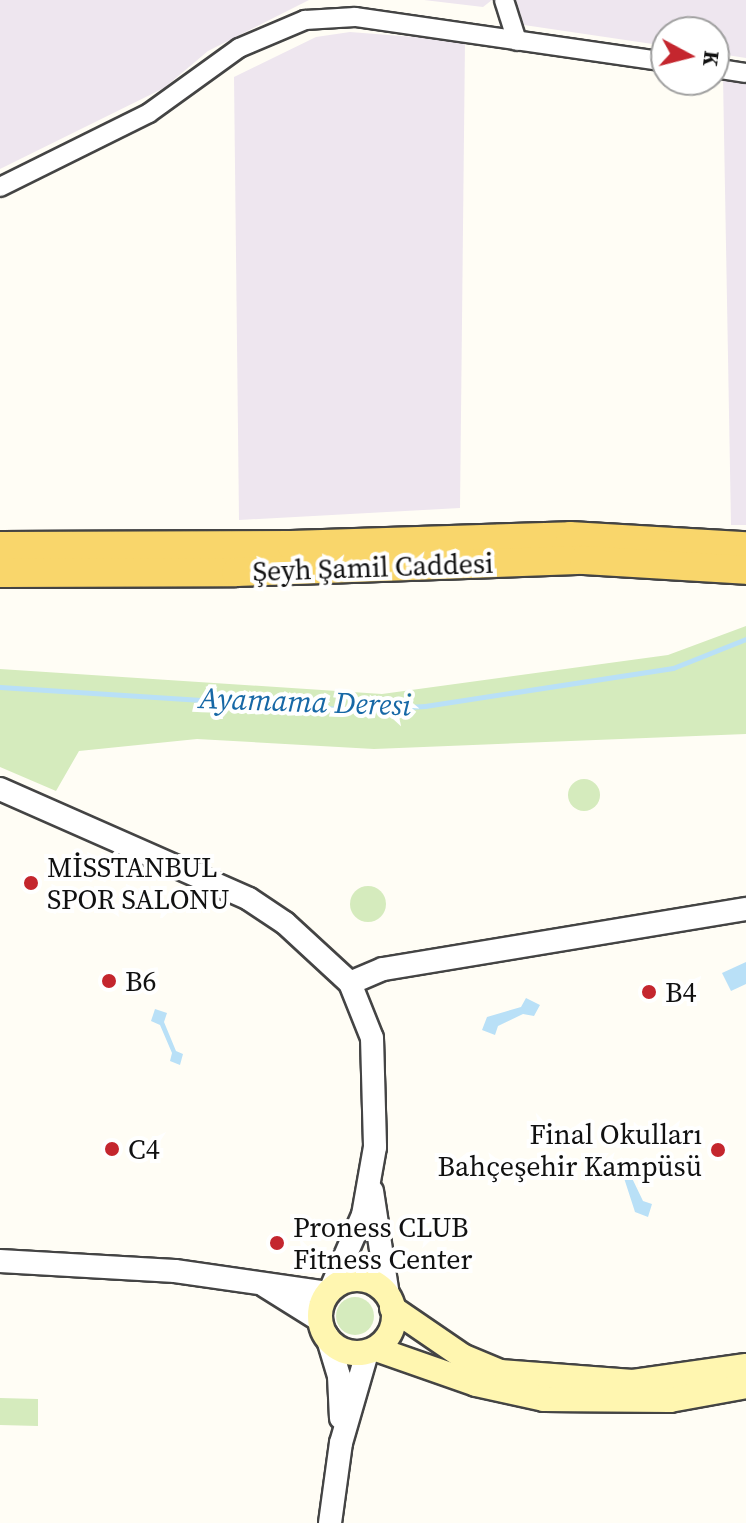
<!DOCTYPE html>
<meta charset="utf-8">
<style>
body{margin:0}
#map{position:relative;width:746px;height:1523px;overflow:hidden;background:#fffdf5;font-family:"Source Serif 4",serif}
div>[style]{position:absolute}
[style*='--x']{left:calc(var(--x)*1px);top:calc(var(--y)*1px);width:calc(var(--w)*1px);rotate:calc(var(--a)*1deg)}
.industrial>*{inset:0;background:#eee6ef}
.green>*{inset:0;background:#d5ebbd}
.round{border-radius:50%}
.water>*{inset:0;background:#b9e0f7}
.stream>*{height:5px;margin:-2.5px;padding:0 2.5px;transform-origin:2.5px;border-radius:2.5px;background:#b9e0f7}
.roads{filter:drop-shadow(2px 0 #444) drop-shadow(-2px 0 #444) drop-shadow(0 2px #444) drop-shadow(0 -2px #444)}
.minor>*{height:18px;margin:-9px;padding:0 9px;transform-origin:9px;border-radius:9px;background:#fff}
.tertiary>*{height:22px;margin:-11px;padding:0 11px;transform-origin:11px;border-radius:11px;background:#fff}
.secondary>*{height:24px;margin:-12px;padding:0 12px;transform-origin:12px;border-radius:12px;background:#fff6b0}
.secondary>.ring{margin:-12px;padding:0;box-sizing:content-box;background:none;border:24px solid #fff6b0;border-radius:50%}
.primary>*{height:28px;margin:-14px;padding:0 14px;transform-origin:14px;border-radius:14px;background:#f9d66b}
.dots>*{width:22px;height:22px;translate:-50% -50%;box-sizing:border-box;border:4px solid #fff;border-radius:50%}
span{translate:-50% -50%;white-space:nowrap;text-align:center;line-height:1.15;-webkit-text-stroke:8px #fff;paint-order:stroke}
.street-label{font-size:28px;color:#111}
.poi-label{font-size:28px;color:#111}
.left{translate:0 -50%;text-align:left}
.right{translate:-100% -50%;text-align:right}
.water-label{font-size:30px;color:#1768a6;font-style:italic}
.north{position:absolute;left:650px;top:16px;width:80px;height:80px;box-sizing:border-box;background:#fff;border:2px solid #a0a0a0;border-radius:50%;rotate:97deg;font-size:22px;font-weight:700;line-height:32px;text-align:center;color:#111}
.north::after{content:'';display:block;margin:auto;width:28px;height:36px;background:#c4262e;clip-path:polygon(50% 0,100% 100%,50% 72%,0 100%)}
</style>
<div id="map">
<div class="industrial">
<div style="clip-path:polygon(0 0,309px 0,208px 51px,164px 88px,0 169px)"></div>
<div style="clip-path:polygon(424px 0,492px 0,483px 7px)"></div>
<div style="clip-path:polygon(516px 0,746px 0,746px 58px,714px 53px,714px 32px,666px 32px,666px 46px,524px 25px)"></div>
<div style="clip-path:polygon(350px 32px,465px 41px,460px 508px,239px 520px,234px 77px,316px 37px)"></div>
<div style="clip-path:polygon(723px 77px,746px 80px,746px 525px,731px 525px)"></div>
</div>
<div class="green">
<div style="clip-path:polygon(746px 626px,746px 734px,374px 749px,197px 739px,79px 751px,56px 791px,0 767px,0 669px,382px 694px,668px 655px)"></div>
<div class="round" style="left:568px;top:779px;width:32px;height:32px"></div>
<div class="round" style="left:350px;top:886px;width:36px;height:36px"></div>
<div class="round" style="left:336px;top:1297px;width:38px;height:38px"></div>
<div style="clip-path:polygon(0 1398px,38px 1399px,38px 1426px,0 1425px)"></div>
</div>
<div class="water">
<div style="clip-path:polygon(746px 962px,746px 984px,731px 991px,722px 973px)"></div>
<div style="clip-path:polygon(526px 998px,540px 1005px,534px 1016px,523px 1014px,498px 1026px,495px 1035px,482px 1030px,487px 1017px,521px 1007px)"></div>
<div style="clip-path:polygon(155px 1009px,167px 1013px,164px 1022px,176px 1051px,183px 1054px,180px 1065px,170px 1061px,172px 1053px,160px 1025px,151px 1021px)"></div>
<div style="clip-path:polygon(622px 1160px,633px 1165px,631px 1176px,643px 1201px,652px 1204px,648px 1217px,635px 1212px,624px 1178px,615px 1173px)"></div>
</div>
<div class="stream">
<div style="--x:0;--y:687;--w:361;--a:3.7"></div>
<div style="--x:360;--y:710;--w:65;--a:-3.5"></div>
<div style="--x:425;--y:706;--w:251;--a:-8.7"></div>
<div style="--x:673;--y:668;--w:79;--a:-21.7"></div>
</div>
<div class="roads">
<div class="minor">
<div style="--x:504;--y:0;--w:43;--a:72.4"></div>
<div style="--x:714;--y:68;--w:32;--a:9"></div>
<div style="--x:0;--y:187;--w:166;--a:-26.4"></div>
<div style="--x:149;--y:113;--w:111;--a:-35.8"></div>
<div style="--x:239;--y:48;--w:72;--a:-23"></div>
<div style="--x:305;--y:20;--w:50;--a:-3.4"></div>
<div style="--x:355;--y:17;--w:314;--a:8.2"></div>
</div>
<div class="tertiary">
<div style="--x:0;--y:789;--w:272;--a:23.8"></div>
<div style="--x:249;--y:899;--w:43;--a:33.7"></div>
<div style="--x:285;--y:923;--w:88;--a:42.7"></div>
<div style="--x:350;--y:983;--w:59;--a:68.2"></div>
<div style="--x:372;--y:1038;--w:109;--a:88.4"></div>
<div style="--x:375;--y:1147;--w:69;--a:100"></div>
<div style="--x:363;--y:1215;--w:77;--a:113.6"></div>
<div style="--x:350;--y:983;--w:36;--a:-23"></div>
<div style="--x:383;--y:969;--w:368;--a:-9.4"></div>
<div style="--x:372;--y:1191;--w:106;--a:81.3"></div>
<div style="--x:0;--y:1261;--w:175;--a:3.3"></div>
<div style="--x:175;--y:1271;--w:154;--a:8.2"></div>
<div style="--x:265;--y:1286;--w:66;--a:32"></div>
<div style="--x:327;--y:1336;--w:42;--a:73.3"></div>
<div style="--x:339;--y:1376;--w:42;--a:87.3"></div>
<div style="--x:330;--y:1523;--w:81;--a:-82.2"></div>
<div style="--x:341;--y:1443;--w:94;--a:-73.9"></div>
</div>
<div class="secondary">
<div class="ring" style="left:320px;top:1279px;width:50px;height:50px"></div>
<div style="--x:392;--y:1308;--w:85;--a:34.4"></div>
<div style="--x:462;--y:1356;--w:41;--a:22.8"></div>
<div style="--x:500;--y:1372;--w:133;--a:4.3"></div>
<div style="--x:633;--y:1382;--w:114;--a:-8.1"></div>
<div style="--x:376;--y:1349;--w:106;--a:19.3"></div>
<div style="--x:476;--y:1384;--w:70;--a:12.4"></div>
<div style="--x:544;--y:1399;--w:126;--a:0.5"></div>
<div style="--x:670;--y:1400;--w:77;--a:-10.4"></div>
</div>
<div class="primary">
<div style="--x:0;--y:546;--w:291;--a:-0.2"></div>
<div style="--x:291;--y:545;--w:279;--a:-1.8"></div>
<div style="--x:570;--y:536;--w:176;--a:3.3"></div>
<div style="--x:0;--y:573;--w:236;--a:-0.2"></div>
<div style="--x:236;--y:572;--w:348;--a:-2"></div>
<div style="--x:584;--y:560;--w:162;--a:3.5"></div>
</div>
</div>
<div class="dots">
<div style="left:31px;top:883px;background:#c4262e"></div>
<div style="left:109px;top:981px;background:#c4262e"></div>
<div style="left:649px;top:992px;background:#c4262e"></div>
<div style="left:112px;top:1149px;background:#c4262e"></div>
<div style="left:718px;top:1150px;background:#c4262e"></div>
<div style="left:277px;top:1243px;background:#c4262e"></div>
</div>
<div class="street-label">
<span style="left:373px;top:567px;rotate:-2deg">Şeyh Şamil Caddesi</span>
</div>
<div class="poi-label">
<span class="left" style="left:47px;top:883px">MİSSTANBUL<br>SPOR SALONU</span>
<span class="left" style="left:125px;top:981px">B6</span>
<span class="left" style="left:665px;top:992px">B4</span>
<span class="right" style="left:702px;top:1150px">Final Okulları<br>Bahçeşehir Kampüsü</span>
<span class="left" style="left:128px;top:1149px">C4</span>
<span class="left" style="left:293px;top:1243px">Proness CLUB<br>Fitness Center</span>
</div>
<div class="water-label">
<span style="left:305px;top:702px;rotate:2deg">Ayamama Deresi</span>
</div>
<div class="north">K</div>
</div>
